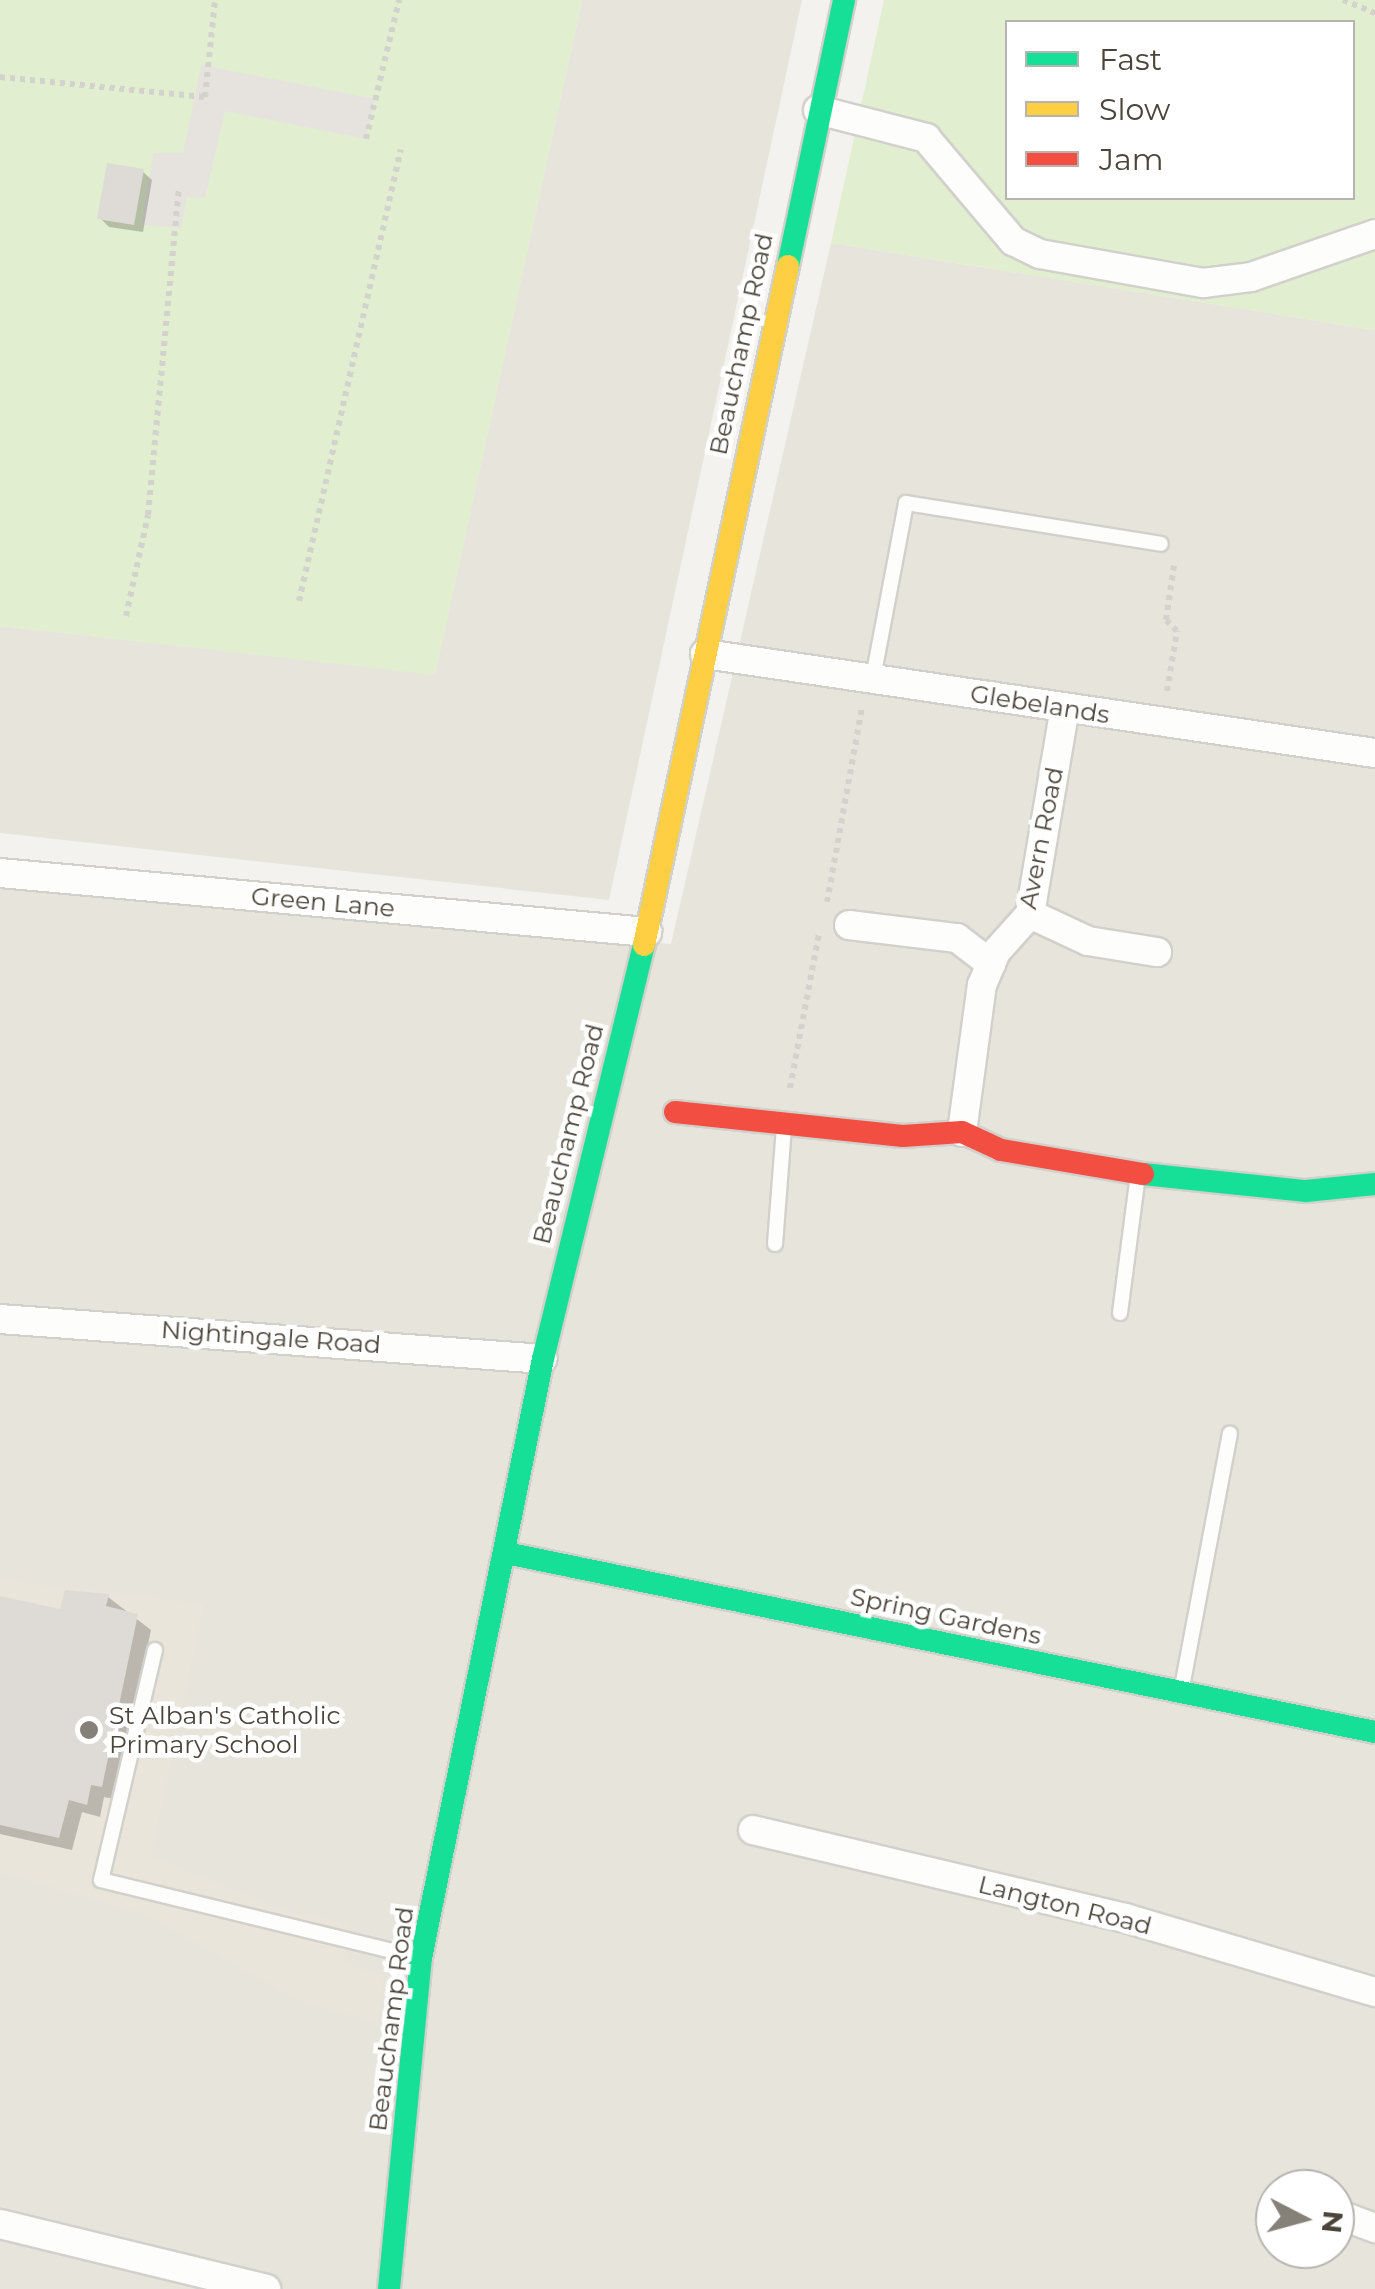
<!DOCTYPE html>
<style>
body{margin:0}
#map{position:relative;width:1375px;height:2289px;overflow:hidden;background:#f4f2ee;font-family:Montserrat,sans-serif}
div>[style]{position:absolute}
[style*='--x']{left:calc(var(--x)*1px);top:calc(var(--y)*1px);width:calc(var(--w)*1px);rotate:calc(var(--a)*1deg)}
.residential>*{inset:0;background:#e7e4dc}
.education>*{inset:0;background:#eae5da}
.green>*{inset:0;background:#e1eecf}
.parking>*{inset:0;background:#e6e3df}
.shadow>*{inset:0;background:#0003}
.building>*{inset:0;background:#dedbd6}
.path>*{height:6px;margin-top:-3px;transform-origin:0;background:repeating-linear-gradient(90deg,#d3d2cc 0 5px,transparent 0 10px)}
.roads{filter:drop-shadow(2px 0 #d2d0cb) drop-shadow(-2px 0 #d2d0cb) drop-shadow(0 2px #d2d0cb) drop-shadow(0 -2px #d2d0cb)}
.lane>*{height:14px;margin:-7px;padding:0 7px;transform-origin:7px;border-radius:7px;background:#fdfdfc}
.street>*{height:28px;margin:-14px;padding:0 14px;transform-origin:14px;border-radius:14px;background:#fdfdfc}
.fast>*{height:22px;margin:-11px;padding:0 11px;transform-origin:11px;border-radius:11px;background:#16e098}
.slow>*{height:22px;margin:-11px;padding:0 11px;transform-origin:11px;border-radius:11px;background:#ffcf43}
.jam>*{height:22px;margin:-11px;padding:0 11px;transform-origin:11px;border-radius:11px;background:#f24e42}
.dots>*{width:28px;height:28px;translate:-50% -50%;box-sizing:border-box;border:5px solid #fff;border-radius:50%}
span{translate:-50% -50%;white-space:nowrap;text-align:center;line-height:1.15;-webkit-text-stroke:9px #fff;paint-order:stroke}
.street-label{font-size:25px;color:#4b4439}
.poi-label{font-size:25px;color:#4b4439}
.left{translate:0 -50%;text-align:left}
.legend{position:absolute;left:1005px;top:20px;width:350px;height:180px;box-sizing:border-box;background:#fff;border:2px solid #b7b4b0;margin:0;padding:12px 18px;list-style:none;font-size:30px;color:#4b4439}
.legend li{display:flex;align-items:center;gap:20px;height:50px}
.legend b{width:50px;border:2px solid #b7b4b0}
.north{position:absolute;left:1255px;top:2169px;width:100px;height:100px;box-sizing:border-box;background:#fff;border:2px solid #b7b4b0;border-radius:50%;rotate:96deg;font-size:28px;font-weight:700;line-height:40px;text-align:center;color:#4b4439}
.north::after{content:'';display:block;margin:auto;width:35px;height:45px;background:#868178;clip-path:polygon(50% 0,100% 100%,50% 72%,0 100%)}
</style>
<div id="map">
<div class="residential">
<div style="clip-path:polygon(582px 0,802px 0,609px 900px,0 833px,0 626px,435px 674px)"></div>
<div style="clip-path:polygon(evenodd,831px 243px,1375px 330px,1375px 2289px,0 2289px,0 885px,671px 944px,831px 243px,1275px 2189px,1335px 2189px,1335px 2249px,1275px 2249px,1275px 2189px)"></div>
</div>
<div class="education">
<div style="clip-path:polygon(0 1580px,204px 1604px,151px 1856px,277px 1908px,350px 1924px,344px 1965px,384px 1975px,377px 2023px,301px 2001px,145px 1914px,0 1872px)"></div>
</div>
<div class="green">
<div style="clip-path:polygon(0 0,582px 0,435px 675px,0 626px)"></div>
<div style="clip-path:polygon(evenodd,884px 0,1375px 0,1375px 330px,831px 243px,884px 0,1008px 22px,1352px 22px,1352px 198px,1008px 198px,1008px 22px)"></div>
</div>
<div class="parking">
<div style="clip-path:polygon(201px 65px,375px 99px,366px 139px,225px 111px,205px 198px,187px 197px,181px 228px,142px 225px,153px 153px,183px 153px)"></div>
</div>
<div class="shadow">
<div style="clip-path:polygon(143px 172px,152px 180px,143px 232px,109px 227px,100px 218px)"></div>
<div style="clip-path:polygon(108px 1597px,151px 1630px,115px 1799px,104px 1797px,100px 1817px,82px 1812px,72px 1850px,0 1834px,0 1598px,62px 1612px)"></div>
</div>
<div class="building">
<div style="clip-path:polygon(107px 163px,144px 169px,134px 225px,97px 219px)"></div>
<div style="clip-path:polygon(65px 1590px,109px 1594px,106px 1606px,138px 1614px,102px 1787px,91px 1785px,87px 1805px,69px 1800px,59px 1838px,0 1825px,0 1596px,60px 1609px)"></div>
</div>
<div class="path">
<div style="--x:1343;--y:0;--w:35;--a:22"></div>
<div style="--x:0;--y:77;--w:206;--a:5.6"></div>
<div style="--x:205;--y:97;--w:98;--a:-84.1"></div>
<div style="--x:366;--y:139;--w:143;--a:-76.6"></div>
<div style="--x:299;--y:601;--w:463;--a:-77.3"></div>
<div style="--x:126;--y:616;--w:103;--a:-77.7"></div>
<div style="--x:148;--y:515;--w:329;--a:-84.6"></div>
<div style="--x:1167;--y:691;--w:61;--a:-80.5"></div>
<div style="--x:1177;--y:631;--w:16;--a:-135"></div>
<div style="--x:1166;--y:620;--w:56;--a:-81.7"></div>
<div style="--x:827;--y:902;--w:198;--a:-79.8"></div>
<div style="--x:790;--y:1088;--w:158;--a:-79.4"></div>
</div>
<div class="roads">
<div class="lane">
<div style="--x:873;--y:678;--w:178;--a:-79.3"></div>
<div style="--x:906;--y:503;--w:258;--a:9.1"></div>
<div style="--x:775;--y:1244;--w:118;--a:-85.6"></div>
<div style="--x:1120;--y:1313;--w:140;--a:-82.6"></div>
<div style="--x:155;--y:1650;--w:236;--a:103.2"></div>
<div style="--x:101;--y:1880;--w:324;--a:13.7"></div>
<div style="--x:1182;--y:1687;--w:258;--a:-79.3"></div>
</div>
<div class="street">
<div style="--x:818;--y:110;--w:112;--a:14.5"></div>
<div style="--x:926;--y:138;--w:135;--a:49.8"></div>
<div style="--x:1013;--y:241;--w:30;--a:26"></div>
<div style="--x:1040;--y:254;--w:166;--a:10.1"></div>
<div style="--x:1203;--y:283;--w:48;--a:-7.1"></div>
<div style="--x:1251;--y:277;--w:131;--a:-19.1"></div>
<div style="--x:705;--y:654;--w:677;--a:8.41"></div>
<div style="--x:0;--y:873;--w:650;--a:5.21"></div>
<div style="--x:1030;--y:914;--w:64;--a:25"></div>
<div style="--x:1088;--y:941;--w:70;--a:9.1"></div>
<div style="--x:849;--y:925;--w:109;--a:6.9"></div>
<div style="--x:957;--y:938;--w:43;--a:37.4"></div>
<div style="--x:962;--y:1132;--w:148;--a:-82.3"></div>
<div style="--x:982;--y:985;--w:36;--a:-67"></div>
<div style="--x:996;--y:952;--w:51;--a:-48.2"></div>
<div style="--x:1030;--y:914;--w:209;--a:-80.4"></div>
<div style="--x:0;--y:1319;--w:544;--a:4.21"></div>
<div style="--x:753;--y:1830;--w:382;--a:13.3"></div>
<div style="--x:1125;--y:1918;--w:261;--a:16.5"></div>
<div style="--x:1335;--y:2213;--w:43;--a:20.6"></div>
<div style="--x:0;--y:2224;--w:274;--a:13.7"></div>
</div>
<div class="fast">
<div style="--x:788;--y:266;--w:272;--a:-78.1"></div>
<div style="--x:1143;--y:1174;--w:164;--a:6"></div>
<div style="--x:1306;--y:1191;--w:69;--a:-5.8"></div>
<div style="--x:506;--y:1553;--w:887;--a:11.64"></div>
<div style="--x:389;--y:2289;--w:333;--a:-84.5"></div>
<div style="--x:421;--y:1958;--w:611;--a:-78.49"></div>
<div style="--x:543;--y:1359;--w:426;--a:-76.3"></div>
</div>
<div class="slow">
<div style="--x:644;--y:945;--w:694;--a:-78.03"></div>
</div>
<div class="jam">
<div style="--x:675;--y:1112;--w:229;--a:6"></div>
<div style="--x:903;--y:1136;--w:59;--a:-3.9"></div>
<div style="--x:962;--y:1132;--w:43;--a:24.8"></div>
<div style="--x:1001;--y:1150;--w:144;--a:9.6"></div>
</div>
</div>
<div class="dots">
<div style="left:89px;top:1730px;background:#868178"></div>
</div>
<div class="street-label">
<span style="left:741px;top:344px;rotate:-78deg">Beauchamp Road</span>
<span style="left:1040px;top:704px;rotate:9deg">Glebelands</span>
<span style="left:1041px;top:838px;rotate:-79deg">Avern Road</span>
<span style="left:323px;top:902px;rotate:5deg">Green Lane</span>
<span style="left:568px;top:1134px;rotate:-76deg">Beauchamp Road</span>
<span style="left:271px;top:1337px;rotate:4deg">Nightingale Road</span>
<span style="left:946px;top:1616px;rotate:12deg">Spring Gardens</span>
<span style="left:1065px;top:1905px;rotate:14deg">Langton Road</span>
<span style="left:391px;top:2019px;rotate:-83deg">Beauchamp Road</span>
</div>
<div class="poi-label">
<span class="left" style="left:109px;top:1730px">St Alban's Catholic<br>Primary School</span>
</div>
<ul class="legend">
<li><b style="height:12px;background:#16e098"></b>Fast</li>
<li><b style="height:12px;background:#ffcf43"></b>Slow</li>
<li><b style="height:12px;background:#f24e42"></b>Jam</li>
</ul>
<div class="north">N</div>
</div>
